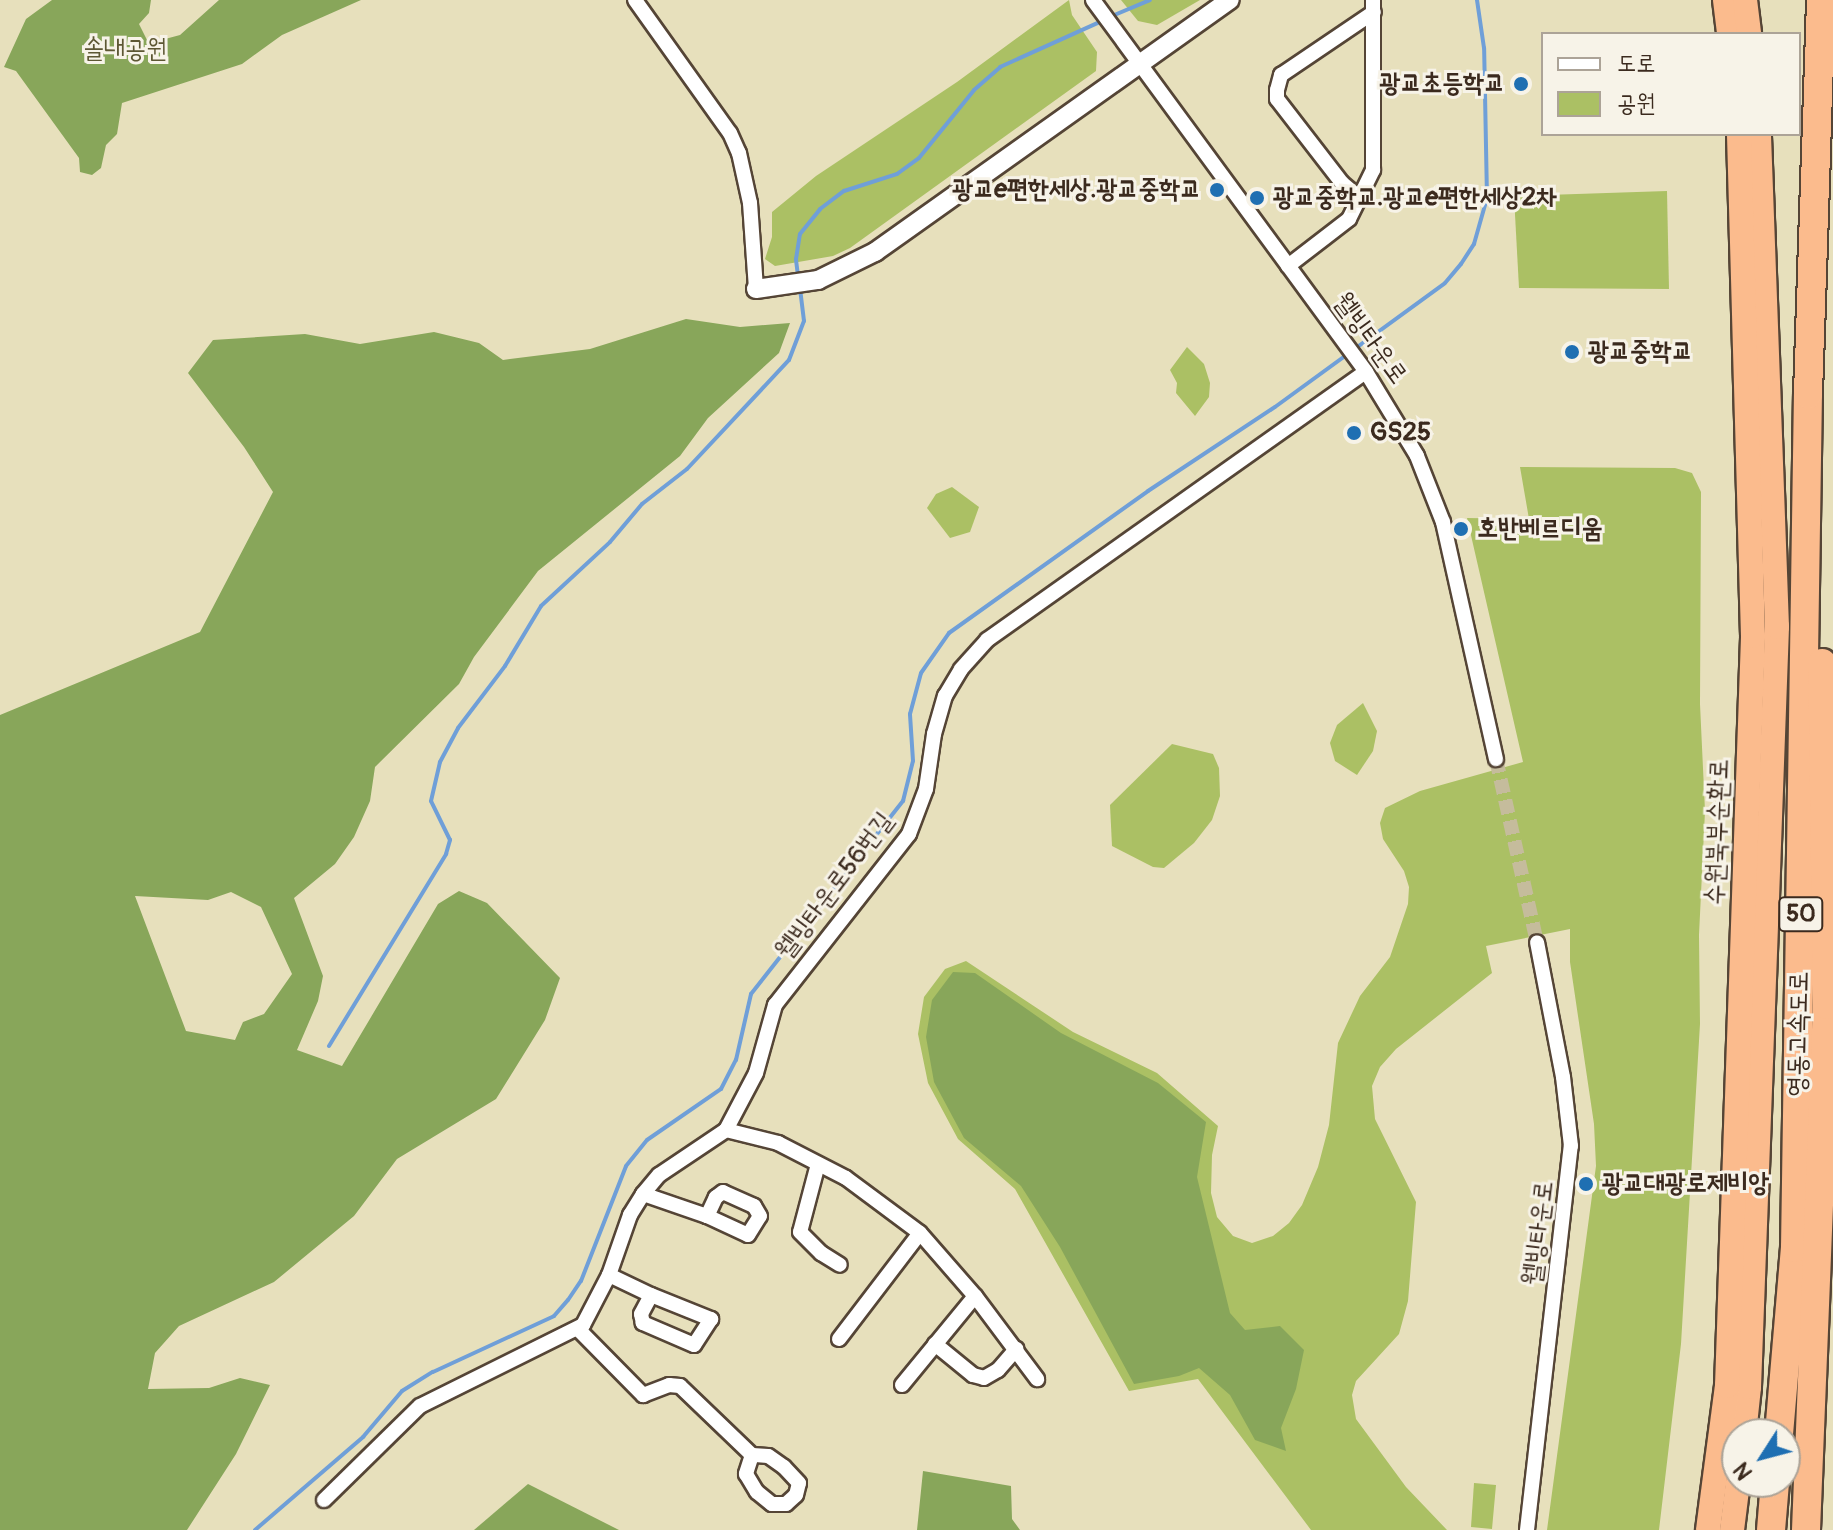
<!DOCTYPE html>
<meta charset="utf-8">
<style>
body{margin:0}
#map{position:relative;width:1833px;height:1530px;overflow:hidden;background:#e7e0bc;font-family:Pangolin,"Poor Story",sans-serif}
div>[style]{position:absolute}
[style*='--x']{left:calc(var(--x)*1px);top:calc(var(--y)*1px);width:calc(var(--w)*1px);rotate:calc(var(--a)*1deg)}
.green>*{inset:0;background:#abc064}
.forest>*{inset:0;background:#88a65a}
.stream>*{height:4px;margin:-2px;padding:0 2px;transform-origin:2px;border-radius:2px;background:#6f9fd8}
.minor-tunnel>*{height:14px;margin-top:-7px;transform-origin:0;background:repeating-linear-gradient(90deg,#c5bc9c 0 14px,transparent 0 21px)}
.roads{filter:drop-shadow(2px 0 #554536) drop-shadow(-2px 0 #554536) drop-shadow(0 2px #554536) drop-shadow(0 -2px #554536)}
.minor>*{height:14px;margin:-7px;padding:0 7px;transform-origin:7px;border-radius:7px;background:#fff}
.tertiary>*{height:18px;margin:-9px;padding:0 9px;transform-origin:9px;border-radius:9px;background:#fff}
.trunk>*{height:24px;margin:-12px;padding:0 12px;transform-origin:12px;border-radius:12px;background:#fbbb8d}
.motorway>*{height:28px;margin:-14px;padding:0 14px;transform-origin:14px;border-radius:14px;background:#fbbb8d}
.dots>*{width:22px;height:22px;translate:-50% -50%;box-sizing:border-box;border:4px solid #f7f3e8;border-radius:50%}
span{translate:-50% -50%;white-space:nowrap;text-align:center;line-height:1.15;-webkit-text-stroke:6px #f7f3e8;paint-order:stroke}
.shield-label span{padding:2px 6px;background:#f7f3e8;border:2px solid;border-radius:6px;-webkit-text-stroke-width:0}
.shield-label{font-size:24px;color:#3b2a1e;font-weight:700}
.park-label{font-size:26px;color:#5d5733}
.poi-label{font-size:26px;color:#3b2a1e;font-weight:700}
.right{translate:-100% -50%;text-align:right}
.left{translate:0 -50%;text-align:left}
.street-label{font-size:26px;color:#3b2a1e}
.legend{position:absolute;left:1541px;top:32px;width:260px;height:104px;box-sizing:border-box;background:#f7f3e8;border:2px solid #aca397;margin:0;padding:10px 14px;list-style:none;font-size:24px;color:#3b2a1e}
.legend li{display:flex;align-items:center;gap:16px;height:40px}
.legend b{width:40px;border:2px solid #aca397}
.north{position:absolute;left:1721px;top:1418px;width:80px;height:80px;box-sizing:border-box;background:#f7f3e8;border:2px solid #aca397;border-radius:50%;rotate:234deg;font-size:22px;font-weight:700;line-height:32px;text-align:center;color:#3b2a1e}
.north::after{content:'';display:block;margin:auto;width:28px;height:36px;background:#1f6fb2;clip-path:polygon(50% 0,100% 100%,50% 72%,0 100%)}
</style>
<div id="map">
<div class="green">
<div style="clip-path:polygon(1069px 0,1072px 15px,1097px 52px,1096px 71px,850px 248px,833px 256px,775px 266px,765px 259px,772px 237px,772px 212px,816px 176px,957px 82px)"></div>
<div style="clip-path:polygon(1121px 0,1200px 0,1157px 25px,1138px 21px)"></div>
<div style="clip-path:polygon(1667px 191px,1669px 289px,1519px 288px,1514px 196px)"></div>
<div style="clip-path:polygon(1187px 347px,1204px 364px,1210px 383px,1209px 397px,1195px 416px,1176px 393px,1177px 383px,1170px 370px)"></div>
<div style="clip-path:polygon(1520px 467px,1675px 468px,1692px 473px,1701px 492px,1700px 704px,1705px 811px,1699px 935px,1700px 1024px,1681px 1344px,1659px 1530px,1547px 1530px,1596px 1166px,1594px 1124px,1570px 962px,1570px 929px,1486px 946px,1492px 973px,1396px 1049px,1380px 1067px,1372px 1086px,1375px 1119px,1416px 1202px,1408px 1301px,1399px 1334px,1356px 1381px,1352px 1395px,1356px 1419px,1406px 1487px,1447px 1530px,1311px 1530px,1198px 1379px,1129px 1391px,1015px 1189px,958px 1139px,928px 1083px,918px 1034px,924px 997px,945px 969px,966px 961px,1073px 1032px,1157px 1073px,1218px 1126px,1212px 1155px,1211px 1193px,1217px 1217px,1233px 1236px,1252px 1243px,1273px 1236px,1289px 1223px,1302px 1205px,1318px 1167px,1329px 1125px,1338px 1043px,1360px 996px,1390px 957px,1408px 904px,1409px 887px,1404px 871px,1383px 839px,1380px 823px,1385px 808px,1420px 791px,1523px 762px,1467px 518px,1529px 519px)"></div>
<div style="clip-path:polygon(952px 487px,979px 507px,970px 532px,950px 538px,927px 508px,936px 494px)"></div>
<div style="clip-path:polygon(1363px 703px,1377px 731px,1373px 751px,1357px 775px,1335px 761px,1330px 743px,1337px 725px)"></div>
<div style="clip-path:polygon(1172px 744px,1213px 754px,1219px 768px,1220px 796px,1212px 820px,1194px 843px,1164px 868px,1153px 867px,1112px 846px,1110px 805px)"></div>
<div style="clip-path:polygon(1474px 1483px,1496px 1485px,1492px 1529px,1471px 1527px)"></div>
</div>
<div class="forest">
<div style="clip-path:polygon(52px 0,151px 0,149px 13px,139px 24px,147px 40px,154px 42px,180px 35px,219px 0,361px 0,282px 35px,242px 64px,122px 103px,117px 134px,106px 145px,101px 168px,92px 175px,80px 172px,79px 158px,16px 71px,4px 67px,26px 19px)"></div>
<div style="clip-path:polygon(evenodd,686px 319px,740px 327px,790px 323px,779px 353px,708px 418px,680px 456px,538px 571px,474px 657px,459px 684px,375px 767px,370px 801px,354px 837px,335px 864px,294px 898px,323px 976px,318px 1001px,297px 1050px,342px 1066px,438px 904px,459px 891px,487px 903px,560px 978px,545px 1020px,496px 1099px,397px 1159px,354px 1216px,274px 1282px,179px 1326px,155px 1353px,148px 1389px,209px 1388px,240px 1378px,270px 1385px,236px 1454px,187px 1530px,0 1530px,0 715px,200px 632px,273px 492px,244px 447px,188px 373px,213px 340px,305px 334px,360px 344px,434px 332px,479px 343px,503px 360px,590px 349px,686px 319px,231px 892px,261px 907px,292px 974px,264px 1014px,243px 1022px,235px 1040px,186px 1031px,135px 896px,208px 900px,231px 892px)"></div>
<div style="clip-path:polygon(953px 972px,975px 973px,1061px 1033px,1158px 1083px,1206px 1122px,1197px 1177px,1230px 1313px,1245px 1330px,1280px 1326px,1304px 1350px,1296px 1389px,1281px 1428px,1286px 1451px,1255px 1440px,1230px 1395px,1199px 1368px,1179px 1376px,1134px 1384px,1060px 1247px,1021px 1186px,964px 1138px,934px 1082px,926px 1037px,932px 1000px)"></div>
<div style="clip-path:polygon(923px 1471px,1011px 1486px,1012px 1519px,1020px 1530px,917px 1530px)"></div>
<div style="clip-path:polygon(528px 1484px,619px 1530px,474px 1530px)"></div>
</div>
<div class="stream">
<div style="--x:1112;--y:16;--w:41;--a:-22.8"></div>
<div style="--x:798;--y:276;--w:17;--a:-97"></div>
<div style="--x:796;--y:259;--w:25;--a:-81"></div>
<div style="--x:800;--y:234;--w:32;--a:-51"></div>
<div style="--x:820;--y:209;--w:30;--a:-37"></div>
<div style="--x:844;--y:191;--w:56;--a:-17.8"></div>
<div style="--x:897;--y:174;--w:27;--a:-36"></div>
<div style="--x:919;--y:158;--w:87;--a:-51"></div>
<div style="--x:974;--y:90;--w:35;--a:-41"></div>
<div style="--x:1000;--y:67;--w:114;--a:-24.3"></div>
<div style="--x:329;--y:1046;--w:225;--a:-58.6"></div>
<div style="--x:446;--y:854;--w:15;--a:-74"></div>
<div style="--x:450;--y:840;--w:43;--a:-116"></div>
<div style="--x:431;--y:801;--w:40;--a:-77"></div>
<div style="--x:440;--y:762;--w:38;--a:-62"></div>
<div style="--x:458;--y:728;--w:78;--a:-52.8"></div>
<div style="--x:505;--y:666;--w:70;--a:-59"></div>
<div style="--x:541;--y:606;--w:94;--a:-42.8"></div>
<div style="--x:610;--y:542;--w:50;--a:-49.9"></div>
<div style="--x:642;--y:504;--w:57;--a:-37.9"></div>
<div style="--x:687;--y:469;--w:149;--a:-46.9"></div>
<div style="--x:789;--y:360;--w:42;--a:-69"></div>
<div style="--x:804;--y:321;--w:33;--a:-97"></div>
<div style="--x:255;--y:1530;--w:143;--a:-40.7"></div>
<div style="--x:363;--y:1437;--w:60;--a:-49.7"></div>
<div style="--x:402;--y:1391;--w:36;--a:-32"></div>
<div style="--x:433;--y:1372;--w:133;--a:-24.8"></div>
<div style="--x:554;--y:1316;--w:21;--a:-49"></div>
<div style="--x:568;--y:1300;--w:23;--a:-56"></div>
<div style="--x:581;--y:1281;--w:123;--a:-68.6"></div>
<div style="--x:626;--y:1166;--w:33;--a:-51"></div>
<div style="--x:647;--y:1140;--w:90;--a:-34.6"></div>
<div style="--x:721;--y:1089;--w:33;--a:-63"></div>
<div style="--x:736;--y:1060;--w:68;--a:-77.2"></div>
<div style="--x:751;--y:994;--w:246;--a:-51.8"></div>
<div style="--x:903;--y:801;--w:41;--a:-76"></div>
<div style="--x:913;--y:761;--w:47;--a:-93.7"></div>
<div style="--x:910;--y:714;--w:42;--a:-75"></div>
<div style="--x:921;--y:673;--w:49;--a:-55"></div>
<div style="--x:949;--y:633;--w:244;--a:-35.5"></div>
<div style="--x:1148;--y:491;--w:152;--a:-33.5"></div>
<div style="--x:1275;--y:407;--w:210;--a:-36.1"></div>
<div style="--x:1445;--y:283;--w:25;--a:-50"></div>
<div style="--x:1461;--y:264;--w:24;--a:-57"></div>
<div style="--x:1474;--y:244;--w:48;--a:-74.2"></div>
<div style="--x:1487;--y:198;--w:150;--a:-91.1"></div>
<div style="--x:1484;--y:48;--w:49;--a:-98.3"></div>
</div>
<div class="minor-tunnel">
<div style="--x:1496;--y:759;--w:188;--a:77.4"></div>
</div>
<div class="roads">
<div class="minor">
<div style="--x:635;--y:0;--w:163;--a:54.5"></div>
<div style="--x:730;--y:133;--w:22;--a:66"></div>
<div style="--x:739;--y:153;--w:51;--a:77.6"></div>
<div style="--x:750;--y:203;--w:86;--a:86"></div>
<div style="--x:1093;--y:0;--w:461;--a:53.7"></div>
<div style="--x:1366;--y:372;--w:98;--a:58.7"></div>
<div style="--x:1417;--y:456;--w:71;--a:68.5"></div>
<div style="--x:1443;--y:522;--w:243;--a:77.4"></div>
<div style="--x:1361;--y:199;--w:25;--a:-140"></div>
<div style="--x:1342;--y:183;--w:106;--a:-127.7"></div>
<div style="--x:1277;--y:99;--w:9;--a:-90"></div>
<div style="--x:1277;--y:90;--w:16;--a:-75"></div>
<div style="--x:1281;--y:75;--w:112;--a:-34.1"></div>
<div style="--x:1288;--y:266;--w:77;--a:-37.6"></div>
<div style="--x:1349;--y:219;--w:55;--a:-63.9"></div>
<div style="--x:1373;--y:170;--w:170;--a:-90"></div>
<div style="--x:726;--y:1130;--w:54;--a:14"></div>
<div style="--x:778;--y:1143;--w:76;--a:27.2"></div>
<div style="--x:846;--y:1178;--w:92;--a:36.6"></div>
<div style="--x:920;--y:1233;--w:84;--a:48.9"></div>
<div style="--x:975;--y:1296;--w:104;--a:53.2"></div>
<div style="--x:818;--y:1164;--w:70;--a:104.8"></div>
<div style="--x:800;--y:1232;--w:30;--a:45"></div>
<div style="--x:821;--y:1253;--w:22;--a:32"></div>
<div style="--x:643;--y:1194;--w:68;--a:19"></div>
<div style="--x:707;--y:1216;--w:45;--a:24.9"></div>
<div style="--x:748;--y:1235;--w:22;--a:-58"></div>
<div style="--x:760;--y:1216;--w:12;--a:-121"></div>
<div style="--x:754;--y:1206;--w:34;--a:-156"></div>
<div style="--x:723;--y:1192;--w:9;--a:144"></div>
<div style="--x:716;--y:1197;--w:21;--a:115"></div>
<div style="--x:609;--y:1275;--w:47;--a:25.5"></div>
<div style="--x:651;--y:1295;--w:65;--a:21.8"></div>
<div style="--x:711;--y:1319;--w:31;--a:123"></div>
<div style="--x:694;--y:1345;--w:56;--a:-156.7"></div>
<div style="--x:643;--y:1323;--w:9;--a:-103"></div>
<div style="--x:641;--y:1314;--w:21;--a:-62"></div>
<div style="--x:578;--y:1329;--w:93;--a:45.4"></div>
<div style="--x:643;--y:1395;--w:28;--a:-21"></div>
<div style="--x:669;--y:1385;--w:11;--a:5"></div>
<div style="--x:680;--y:1386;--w:100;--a:43.8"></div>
<div style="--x:752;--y:1455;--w:20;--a:108"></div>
<div style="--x:746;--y:1474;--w:21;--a:59"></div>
<div style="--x:757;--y:1492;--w:19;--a:39"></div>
<div style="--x:772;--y:1504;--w:14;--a:0"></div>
<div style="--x:786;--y:1504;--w:13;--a:-42"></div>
<div style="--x:796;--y:1495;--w:12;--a:-76"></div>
<div style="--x:799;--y:1483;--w:22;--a:-133"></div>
<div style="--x:784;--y:1467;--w:19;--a:-145"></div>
<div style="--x:768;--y:1456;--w:16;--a:-176"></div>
<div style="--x:839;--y:1339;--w:133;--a:-52.6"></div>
<div style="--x:935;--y:1344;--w:49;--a:39.2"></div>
<div style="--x:973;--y:1375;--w:11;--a:15"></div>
<div style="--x:984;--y:1378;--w:16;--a:-30"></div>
<div style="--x:998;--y:1370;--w:28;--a:-49"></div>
<div style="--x:902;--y:1385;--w:115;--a:-50.6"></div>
<div style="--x:324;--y:1500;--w:134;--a:-44.4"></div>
<div style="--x:420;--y:1406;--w:182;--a:-26.4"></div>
<div style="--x:583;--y:1325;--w:56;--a:-62.5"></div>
<div style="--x:609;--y:1275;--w:64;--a:-70.7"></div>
<div style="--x:630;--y:1215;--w:25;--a:-58"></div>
<div style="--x:643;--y:1194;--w:25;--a:-50"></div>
<div style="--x:659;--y:1175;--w:81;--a:-33.9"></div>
<div style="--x:726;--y:1130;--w:64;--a:-62.2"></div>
<div style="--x:756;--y:1073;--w:71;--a:-74.4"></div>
<div style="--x:775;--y:1005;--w:217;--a:-51.9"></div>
<div style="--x:909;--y:834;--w:48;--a:-69.3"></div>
<div style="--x:926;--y:789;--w:56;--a:-81.7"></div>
<div style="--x:934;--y:734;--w:40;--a:-74"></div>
<div style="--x:945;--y:696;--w:31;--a:-59"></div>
<div style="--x:961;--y:669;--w:39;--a:-48"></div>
<div style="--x:987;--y:640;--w:464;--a:-35.3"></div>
<div style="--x:1527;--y:1530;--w:387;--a:-83.5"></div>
<div style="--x:1571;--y:1146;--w:69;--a:-96.6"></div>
<div style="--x:1563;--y:1077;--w:137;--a:-100.9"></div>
</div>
<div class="tertiary">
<div style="--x:756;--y:289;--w:63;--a:-8.3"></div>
<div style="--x:818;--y:280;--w:64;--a:-26.2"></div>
<div style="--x:875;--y:252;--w:435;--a:-35.4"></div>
</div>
<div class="trunk">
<div style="--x:1725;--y:0;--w:34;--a:83"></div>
<div style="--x:1745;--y:0;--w:34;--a:83"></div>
<div style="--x:1744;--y:1434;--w:47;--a:-83.9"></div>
<div style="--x:1749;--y:1387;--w:761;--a:-87.89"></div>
<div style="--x:1777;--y:627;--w:493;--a:-92.1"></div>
<div style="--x:1708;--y:1530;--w:145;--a:-82.5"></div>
<div style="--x:1727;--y:1386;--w:750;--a:-88.01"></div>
<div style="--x:1753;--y:636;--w:502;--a:-91.6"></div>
<div style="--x:1732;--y:1530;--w:48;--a:-82.9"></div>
</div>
<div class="motorway">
<div style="--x:1779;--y:1434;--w:187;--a:-85.1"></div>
<div style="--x:1795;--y:1248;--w:854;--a:-89.13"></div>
<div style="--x:1808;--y:394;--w:394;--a:-88.1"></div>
<div style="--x:1771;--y:1530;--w:48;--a:-85.2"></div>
<div style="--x:1806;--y:1530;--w:525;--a:-87.71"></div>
<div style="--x:1827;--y:1005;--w:342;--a:-90.8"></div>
</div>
</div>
<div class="dots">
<div style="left:1521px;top:84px;background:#1f6fb2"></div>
<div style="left:1217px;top:190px;background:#1f6fb2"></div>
<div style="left:1257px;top:198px;background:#1f6fb2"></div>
<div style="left:1572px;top:352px;background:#1f6fb2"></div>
<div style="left:1354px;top:433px;background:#1f6fb2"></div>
<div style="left:1461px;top:529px;background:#1f6fb2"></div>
<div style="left:1586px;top:1184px;background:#1f6fb2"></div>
</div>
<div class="shield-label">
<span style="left:1801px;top:914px">50</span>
</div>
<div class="park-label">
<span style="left:125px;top:50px">솔내공원</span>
</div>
<div class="poi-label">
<span class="right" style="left:1505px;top:84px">광교초등학교</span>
<span class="right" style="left:1201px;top:190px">광교e편한세상.광교중학교</span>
<span class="left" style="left:1273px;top:198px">광교중학교.광교e편한세상2차</span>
<span class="left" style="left:1588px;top:352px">광교중학교</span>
<span class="left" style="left:1370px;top:433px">GS25</span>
<span class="left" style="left:1477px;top:529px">호반베르디움</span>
<span class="left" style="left:1602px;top:1184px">광교대광로제비앙</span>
</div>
<div class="street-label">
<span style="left:1370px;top:339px;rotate:54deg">웰빙타운로</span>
<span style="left:1718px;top:832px;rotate:-88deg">수원북부순환로</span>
<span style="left:835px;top:886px;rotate:-53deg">웰빙타운로56번길</span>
<span style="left:1799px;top:1034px;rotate:-89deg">영동고속도로</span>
<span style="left:1539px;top:1233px;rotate:-83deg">웰빙타운로</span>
</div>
<ul class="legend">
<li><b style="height:10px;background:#fff"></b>도로</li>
<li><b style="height:22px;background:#abc064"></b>공원</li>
</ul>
<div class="north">N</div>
</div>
